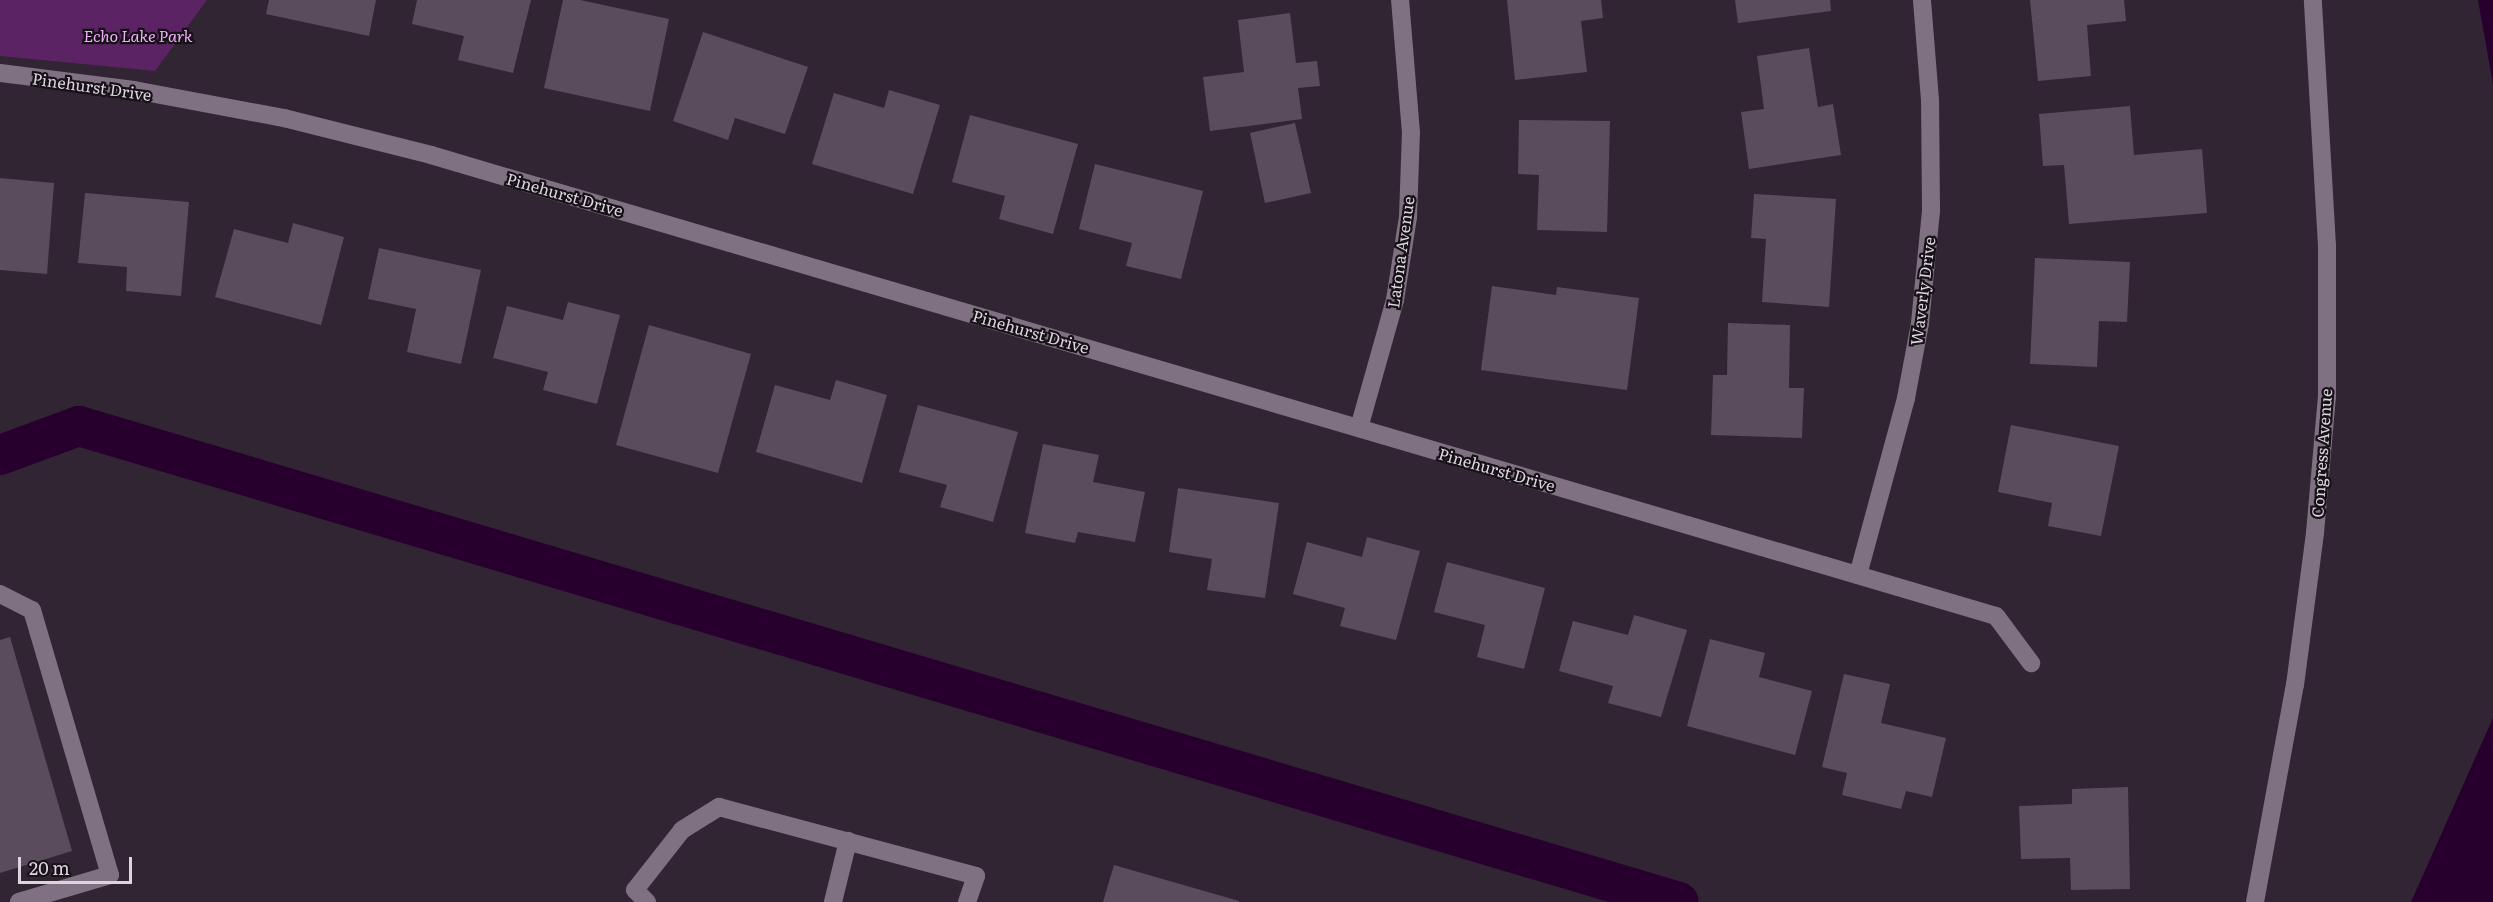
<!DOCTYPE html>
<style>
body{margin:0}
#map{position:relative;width:2493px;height:902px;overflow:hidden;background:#312433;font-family:Literata,serif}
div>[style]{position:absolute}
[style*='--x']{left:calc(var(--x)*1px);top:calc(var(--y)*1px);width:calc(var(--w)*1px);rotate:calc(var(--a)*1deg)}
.green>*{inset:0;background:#5b2363}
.water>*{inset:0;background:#27002d}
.canal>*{height:40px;margin:-20px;padding:0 20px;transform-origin:20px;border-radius:20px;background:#27002d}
.building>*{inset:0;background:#5b4c5d}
.lane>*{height:18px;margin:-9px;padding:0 9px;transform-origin:9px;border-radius:9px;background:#807182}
.street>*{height:18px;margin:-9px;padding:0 9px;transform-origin:9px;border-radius:9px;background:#807182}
.secondary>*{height:18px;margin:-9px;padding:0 9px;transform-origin:9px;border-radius:9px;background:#807182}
span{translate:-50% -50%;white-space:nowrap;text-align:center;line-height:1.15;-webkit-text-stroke:4.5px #161017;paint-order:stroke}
.park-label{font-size:16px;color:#f1b0fb;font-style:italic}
.street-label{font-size:16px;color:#ddd5de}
.scale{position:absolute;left:18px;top:857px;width:114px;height:27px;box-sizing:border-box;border:3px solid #ddd5de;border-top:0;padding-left:8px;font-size:18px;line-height:21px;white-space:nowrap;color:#ddd5de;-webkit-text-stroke:4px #161017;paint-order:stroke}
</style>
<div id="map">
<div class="green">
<div style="clip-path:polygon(0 0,207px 0,155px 71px,0 56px)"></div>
</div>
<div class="water">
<div style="clip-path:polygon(2478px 0,2493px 0,2493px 84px)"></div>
<div style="clip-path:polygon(2493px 713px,2493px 902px,2411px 902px,2493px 718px)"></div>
</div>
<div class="canal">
<div style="--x:0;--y:455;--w:84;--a:-20.2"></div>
<div style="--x:79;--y:426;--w:1669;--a:16.57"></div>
</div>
<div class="building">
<div style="clip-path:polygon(269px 0,376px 0,369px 36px,266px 14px)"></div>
<div style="clip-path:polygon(417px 0,531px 0,513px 73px,458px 60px,464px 36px,412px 24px)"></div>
<div style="clip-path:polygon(563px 0,580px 0,669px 19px,650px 111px,544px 88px)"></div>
<div style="clip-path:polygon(1507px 0,1601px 0,1603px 18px,1581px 21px,1587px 72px,1515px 80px)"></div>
<div style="clip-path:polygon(1735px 0,1830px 0,1831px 11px,1738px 23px)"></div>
<div style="clip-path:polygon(2030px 0,2124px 0,2126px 21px,2087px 25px,2091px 76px,2038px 81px)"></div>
<div style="clip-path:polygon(1290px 13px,1296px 63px,1317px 61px,1320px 86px,1298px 88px,1302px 119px,1210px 131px,1203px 77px,1244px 72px,1238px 20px)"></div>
<div style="clip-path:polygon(703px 32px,808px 67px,785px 134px,735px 118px,728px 140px,673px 121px)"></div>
<div style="clip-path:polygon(1809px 48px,1818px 107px,1833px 104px,1841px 155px,1749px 169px,1741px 112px,1764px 109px,1757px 56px)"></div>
<div style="clip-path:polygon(889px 90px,940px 105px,913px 194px,812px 164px,834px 93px,884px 108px)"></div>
<div style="clip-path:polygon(2130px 106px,2134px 155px,2202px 149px,2207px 213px,2069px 224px,2064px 165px,2043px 166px,2039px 114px)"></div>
<div style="clip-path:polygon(970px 115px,1078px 144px,1053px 234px,999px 219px,1005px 196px,952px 182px)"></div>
<div style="clip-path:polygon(1519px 120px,1610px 121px,1607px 232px,1537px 230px,1539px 175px,1518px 174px)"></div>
<div style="clip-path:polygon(1295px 123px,1311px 193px,1265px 203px,1250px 133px)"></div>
<div style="clip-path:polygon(1095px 164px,1203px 191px,1181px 279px,1126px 266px,1132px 243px,1079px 229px)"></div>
<div style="clip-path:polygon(0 178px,54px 183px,47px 274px,0 270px)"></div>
<div style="clip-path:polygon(85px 193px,189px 202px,181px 296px,126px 291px,127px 267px,78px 263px)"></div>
<div style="clip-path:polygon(1754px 194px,1836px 199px,1829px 307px,1762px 302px,1766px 239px,1751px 238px)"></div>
<div style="clip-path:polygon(293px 223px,344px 237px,321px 325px,215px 297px,234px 229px,288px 243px)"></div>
<div style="clip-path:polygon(379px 248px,481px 270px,461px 364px,407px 352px,416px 309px,368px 299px)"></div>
<div style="clip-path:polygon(2035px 258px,2130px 262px,2127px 322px,2099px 321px,2097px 367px,2030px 364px)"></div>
<div style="clip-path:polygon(1492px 286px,1556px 295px,1557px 287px,1639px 298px,1627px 390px,1481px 370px)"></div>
<div style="clip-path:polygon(568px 302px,620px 315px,597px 404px,543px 390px,548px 372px,493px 358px,507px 306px,563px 320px)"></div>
<div style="clip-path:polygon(1728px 323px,1790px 325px,1789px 388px,1804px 388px,1802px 438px,1711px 435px,1713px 375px,1727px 375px)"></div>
<div style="clip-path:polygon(649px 325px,751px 354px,718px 473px,616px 445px)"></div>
<div style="clip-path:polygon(836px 380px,887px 395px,862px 483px,756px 452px,775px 385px,830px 400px)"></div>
<div style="clip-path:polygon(918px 405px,1018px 432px,993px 522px,940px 507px,947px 485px,899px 472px)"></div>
<div style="clip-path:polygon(2011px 425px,2119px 446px,2101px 536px,2048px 526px,2052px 503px,1998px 492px)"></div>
<div style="clip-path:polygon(1043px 444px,1099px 455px,1093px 482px,1145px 492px,1135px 542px,1078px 532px,1075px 543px,1025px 533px)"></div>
<div style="clip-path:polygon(1178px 488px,1279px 503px,1265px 598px,1207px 590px,1212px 559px,1169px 552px)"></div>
<div style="clip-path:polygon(1367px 537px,1420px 551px,1396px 640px,1340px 626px,1345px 608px,1293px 594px,1307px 542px,1362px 557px)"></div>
<div style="clip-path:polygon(1447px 562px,1545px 588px,1524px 669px,1477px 657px,1485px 625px,1434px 612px)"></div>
<div style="clip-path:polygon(1634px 615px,1687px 630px,1661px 717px,1608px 703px,1613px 686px,1559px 671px,1573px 621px,1628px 635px)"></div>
<div style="clip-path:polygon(10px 637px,72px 851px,0 873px,0 640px)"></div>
<div style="clip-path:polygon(1710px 639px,1765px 653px,1759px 677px,1812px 691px,1795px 755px,1687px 726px)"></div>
<div style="clip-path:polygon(1844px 674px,1890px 684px,1881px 723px,1946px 738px,1932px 797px,1906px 791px,1901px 809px,1842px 795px,1847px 773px,1822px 767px)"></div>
<div style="clip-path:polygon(2128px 787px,2130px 889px,2071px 890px,2070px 858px,2021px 859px,2019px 806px,2072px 804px,2072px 789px)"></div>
<div style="clip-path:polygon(1114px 865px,1239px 901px,1239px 902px,1103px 902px)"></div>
</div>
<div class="lane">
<div style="--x:0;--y:594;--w:36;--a:27"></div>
<div style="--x:32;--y:610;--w:276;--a:73.6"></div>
<div style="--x:110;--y:875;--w:95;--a:163.5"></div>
<div style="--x:647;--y:902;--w:17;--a:-135"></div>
<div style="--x:635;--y:890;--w:76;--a:-51.9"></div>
<div style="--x:682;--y:830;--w:44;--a:-31.9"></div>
<div style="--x:719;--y:807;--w:266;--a:15"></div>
<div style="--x:976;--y:876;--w:28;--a:109"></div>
<div style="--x:833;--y:902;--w:63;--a:-76.2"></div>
</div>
<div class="street">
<div style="--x:0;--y:73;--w:135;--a:7.2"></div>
<div style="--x:134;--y:90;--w:153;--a:10.6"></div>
<div style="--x:284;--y:118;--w:152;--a:14.1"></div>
<div style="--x:431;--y:155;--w:1631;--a:16.41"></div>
<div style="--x:1996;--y:616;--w:59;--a:53.3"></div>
<div style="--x:1359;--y:428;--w:133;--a:-74.3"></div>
<div style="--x:1395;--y:300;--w:84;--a:-81.1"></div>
<div style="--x:1408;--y:217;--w:84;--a:-88"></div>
<div style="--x:1411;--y:133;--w:133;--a:-94.7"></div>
<div style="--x:1858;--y:575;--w:183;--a:-74.8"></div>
<div style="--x:1906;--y:398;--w:76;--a:-79.4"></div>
<div style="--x:1920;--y:323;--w:113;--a:-84.4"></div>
<div style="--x:1931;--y:211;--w:111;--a:-90.5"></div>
<div style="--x:1930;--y:100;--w:100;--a:-94.6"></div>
</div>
<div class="secondary">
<div style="--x:2255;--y:902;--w:221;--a:-79.6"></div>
<div style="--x:2295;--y:685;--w:153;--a:-82.5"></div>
<div style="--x:2315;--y:533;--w:137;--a:-85"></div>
<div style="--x:2327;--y:397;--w:151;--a:-90"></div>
<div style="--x:2327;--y:246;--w:246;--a:-93.3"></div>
</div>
<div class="park-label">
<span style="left:138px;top:35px">Echo Lake Park</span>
</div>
<div class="street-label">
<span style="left:92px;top:86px;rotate:8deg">Pinehurst Drive</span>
<span style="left:565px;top:194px;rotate:16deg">Pinehurst Drive</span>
<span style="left:1400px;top:252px;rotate:-82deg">Latona Avenue</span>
<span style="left:1922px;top:291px;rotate:-83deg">Waverly Drive</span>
<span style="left:1031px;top:331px;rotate:16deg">Pinehurst Drive</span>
<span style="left:2321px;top:453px;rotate:-86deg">Congress Avenue</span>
<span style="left:1497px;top:469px;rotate:16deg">Pinehurst Drive</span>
</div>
<div class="scale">20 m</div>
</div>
